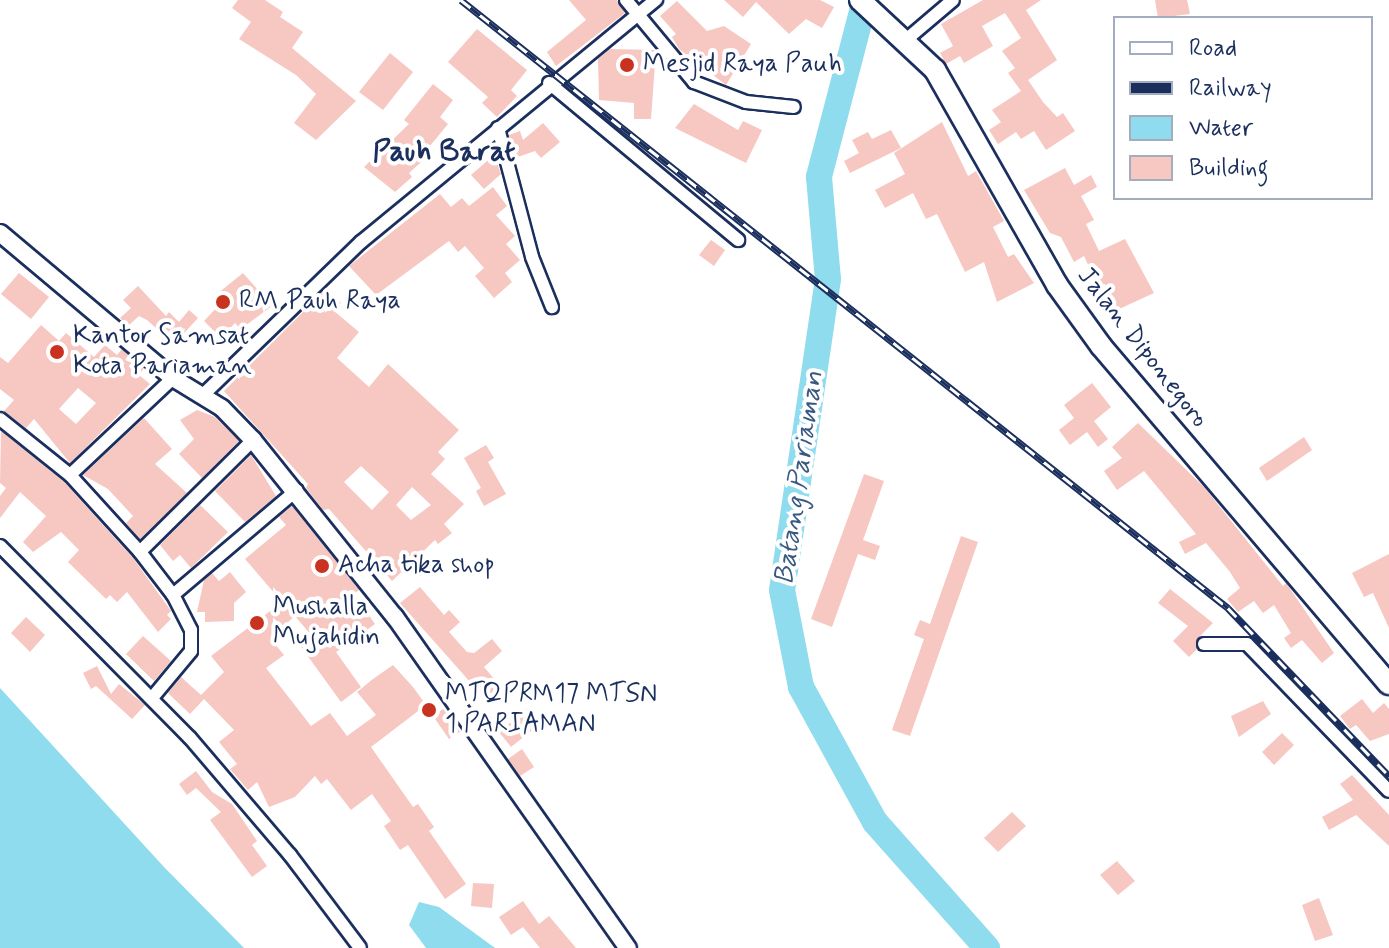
<!DOCTYPE html>
<style>
body{margin:0}
#map{position:relative;width:1389px;height:948px;overflow:hidden;background:#fff;font-family:Mynerve,sans-serif}
div>[style]{position:absolute}
[style*='--x']{left:calc(var(--x)*1px);top:calc(var(--y)*1px);width:calc(var(--w)*1px);rotate:calc(var(--a)*1deg)}
.water>*{inset:0;background:#8edced}
.river>*{height:26px;margin:-13px;padding:0 13px;transform-origin:13px;border-radius:13px;background:#8edced}
.building>*{inset:0;background:#f7c7c2}
.roads{filter:drop-shadow(2px 0 #1b2f5e) drop-shadow(-2px 0 #1b2f5e) drop-shadow(0 2px #1b2f5e) drop-shadow(0 -2px #1b2f5e)}
.minor>*{height:12px;margin:-6px;padding:0 6px;transform-origin:6px;border-radius:6px;background:#fff}
.tertiary>*{height:16px;margin:-8px;padding:0 8px;transform-origin:8px;border-radius:8px;background:#fff}
.primary>*{height:20px;margin:-10px;padding:0 10px;transform-origin:10px;border-radius:10px;background:#fff}
.rail>*{height:7px;margin-top:-3.5px;transform-origin:0;background:repeating-linear-gradient(90deg,#fff 0 12px,#1b2f5e 0 24px);box-sizing:border-box;border-block:2px solid #1b2f5e}
.dots>*{width:22px;height:22px;translate:-50% -50%;box-sizing:border-box;border:4px solid #fff;border-radius:50%}
span{translate:-50% -50%;white-space:nowrap;text-align:center;line-height:1.15;-webkit-text-stroke:8px #fff;paint-order:stroke}
.poi-label{font-size:26px;color:#1b2f5e}
.left{translate:0 -50%;text-align:left}
.street-label{font-size:26px;color:#1b2f5e}
.water-label{font-size:28px;color:#385a82;font-style:italic}
.quarter-label{font-size:30px;color:#1b2f5e;font-weight:700}
.legend{position:absolute;left:1113px;top:16px;width:260px;height:184px;box-sizing:border-box;background:#fff;border:2px solid #a4acbf;margin:0;padding:10px 14px;list-style:none;font-size:24px;color:#1b2f5e}
.legend li{display:flex;align-items:center;gap:16px;height:40px}
.legend b{width:40px;border:2px solid #a4acbf}
</style>
<div id="map">
<div class="water">
<div style="clip-path:polygon(0 688px,164px 867px,244px 948px,0 948px)"></div>
<div style="clip-path:polygon(419px 902px,439px 907px,495px 948px,426px 948px,409px 925px)"></div>
</div>
<div class="river">
<div style="--x:865;--y:0;--w:183;--a:104.6"></div>
<div style="--x:819;--y:177;--w:102;--a:85"></div>
<div style="--x:828;--y:279;--w:314;--a:98.4"></div>
<div style="--x:782;--y:590;--w:99;--a:78.9"></div>
<div style="--x:801;--y:687;--w:154;--a:61.3"></div>
<div style="--x:875;--y:822;--w:169;--a:48.4"></div>
</div>
<div class="building">
<div style="clip-path:polygon(238px 0,265px 0,283px 12px,280px 17px,303px 32px,292px 48px,356px 101px,316px 140px,294px 123px,316px 94px,296px 75px,239px 39px,251px 22px,232px 8px)"></div>
<div style="clip-path:polygon(569px 0,617px 0,625px 13px,556px 66px,547px 52px,586px 20px)"></div>
<div style="clip-path:polygon(724px 0,820px 0,834px 7px,822px 28px,806px 19px,789px 34px,756px 2px,743px 17px)"></div>
<div style="clip-path:polygon(983px 0,1041px 0,1026px 10px,1057px 60px,1028px 80px,1043px 102px,1057px 117px,1063px 113px,1075px 131px,1046px 150px,1034px 131px,1021px 139px,1016px 132px,998px 144px,989px 130px,1001px 122px,992px 110px,1021px 91px,1008px 73px,1015px 68px,1002px 51px,1021px 38px,1005px 13px,982px 26px,993px 46px,964px 63px,960px 56px,946px 64px,940px 53px,953px 46px,941px 24px)"></div>
<div style="clip-path:polygon(1155px 0,1187px 0,1190px 14px,1158px 18px)"></div>
<div style="clip-path:polygon(677px 1px,707px 31px,724px 26px,751px 44px,726px 85px,679px 49px,672px 37px,676px 34px,660px 16px)"></div>
<div style="clip-path:polygon(477px 29px,527px 70px,511px 90px,517px 96px,497px 117px,482px 103px,488px 97px,448px 62px)"></div>
<div style="clip-path:polygon(610px 49px,656px 50px,651px 119px,634px 119px,634px 103px,599px 100px,598px 59px)"></div>
<div style="clip-path:polygon(390px 53px,413px 72px,383px 110px,359px 92px)"></div>
<div style="clip-path:polygon(433px 84px,453px 100px,440px 117px,448px 124px,425px 152px,429px 155px,409px 173px,412px 177px,395px 192px,364px 167px,409px 124px,404px 120px)"></div>
<div style="clip-path:polygon(694px 104px,738px 130px,743px 121px,762px 130px,746px 163px,675px 128px)"></div>
<div style="clip-path:polygon(942px 122px,968px 176px,976px 171px,1004px 221px,993px 227px,1008px 257px,1014px 254px,1034px 283px,997px 302px,984px 262px,965px 272px,937px 214px,926px 219px,913px 193px,885px 208px,875px 190px,905px 174px,894px 153px)"></div>
<div style="clip-path:polygon(543px 123px,560px 142px,541px 158px,535px 151px,515px 158px,509px 135px,520px 131px,523px 140px)"></div>
<div style="clip-path:polygon(891px 130px,901px 148px,850px 173px,844px 161px,859px 153px,852px 140px,868px 132px,872px 139px)"></div>
<div style="clip-path:polygon(494px 155px,501px 174px,484px 189px,471px 175px)"></div>
<div style="clip-path:polygon(1065px 168px,1074px 185px,1091px 175px,1097px 187px,1081px 196px,1094px 220px,1086px 224px,1099px 251px,1125px 239px,1154px 293px,1117px 310px,1105px 284px,1098px 287px,1084px 256px,1074px 262px,1061px 237px,1050px 233px,1024px 190px)"></div>
<div style="clip-path:polygon(493px 187px,507px 206px,496px 215px,515px 236px,506px 244px,520px 260px,505px 273px,512px 282px,494px 298px,475px 276px,484px 268px,465px 246px,458px 252px,449px 241px,376px 295px,349px 266px,440px 194px,451px 207px,462px 198px,469px 206px)"></div>
<div style="clip-path:polygon(711px 240px,725px 250px,714px 266px,699px 255px)"></div>
<div style="clip-path:polygon(19px 273px,49px 297px,31px 319px,1px 294px)"></div>
<div style="clip-path:polygon(243px 273px,272px 306px,241px 329px,235px 323px,221px 338px,204px 321px,219px 305px,212px 298px)"></div>
<div style="clip-path:polygon(138px 286px,166px 316px,169px 312px,179px 322px,189px 310px,198px 318px,174px 344px,147px 320px,139px 316px,128px 326px,120px 318px,131px 308px,123px 300px)"></div>
<div style="clip-path:polygon(evenodd,326px 289px,341px 303px,334px 311px,359px 332px,337px 358px,369px 387px,388px 364px,459px 430px,438px 452px,445px 459px,431px 474px,464px 504px,444px 524px,452px 533px,438px 544px,435px 540px,392px 581px,329px 509px,323px 510px,306px 488px,308px 484px,224px 391px,326px 289px,361px 466px,389px 492px,372px 510px,344px 482px,361px 466px,326px 289px,412px 487px,431px 505px,411px 520px,396px 505px,412px 487px)"></div>
<div style="clip-path:polygon(evenodd,41px 325px,59px 341px,66px 333px,94px 357px,105px 345px,117px 355px,122px 349px,144px 368px,139px 375px,150px 384px,70px 463px,34px 419px,26px 428px,4px 411px,14px 400px,0 389px,0 357px,8px 363px,41px 325px,78px 388px,96px 403px,76px 424px,59px 409px,78px 388px)"></div>
<div style="clip-path:polygon(1092px 383px,1111px 407px,1094px 421px,1108px 439px,1098px 447px,1087px 432px,1070px 445px,1059px 430px,1074px 418px,1064px 405px)"></div>
<div style="clip-path:polygon(197px 410px,215px 417px,239px 441px,202px 478px,179px 454px,194px 439px,180px 420px)"></div>
<div style="clip-path:polygon(144px 418px,172px 449px,155px 464px,187px 493px,140px 539px,126px 523px,133px 516px,108px 489px,83px 475px)"></div>
<div style="clip-path:polygon(1138px 423px,1204px 487px,1283px 586px,1286px 583px,1334px 653px,1322px 663px,1302px 640px,1291px 648px,1284px 638px,1291px 633px,1274px 605px,1263px 613px,1254px 601px,1238px 612px,1227px 599px,1240px 588px,1230px 572px,1206px 543px,1185px 554px,1179px 542px,1196px 534px,1144px 471px,1117px 490px,1104px 471px,1122px 458px,1112px 447px)"></div>
<div style="clip-path:polygon(1px 431px,64px 482px,133px 558px,171px 611px,167px 615px,171px 619px,158px 632px,127px 592px,117px 602px,110px 595px,106px 599px,68px 562px,79px 550px,61px 532px,33px 552px,23px 542px,46px 516px,20px 492px,0 518px,0 496px,6px 488px,0 483px)"></div>
<div style="clip-path:polygon(1304px 437px,1312px 450px,1267px 481px,1259px 468px)"></div>
<div style="clip-path:polygon(486px 445px,494px 458px,488px 462px,506px 494px,484px 506px,476px 491px,481px 488px,464px 458px)"></div>
<div style="clip-path:polygon(251px 455px,276px 496px,245px 522px,215px 491px)"></div>
<div style="clip-path:polygon(864px 474px,884px 481px,863px 540px,880px 546px,875px 560px,858px 554px,832px 627px,811px 619px)"></div>
<div style="clip-path:polygon(200px 505px,228px 532px,191px 568px,180px 555px,173px 561px,160px 545px)"></div>
<div style="clip-path:polygon(292px 506px,359px 590px,354px 594px,375px 624px,336px 652px,361px 687px,341px 702px,299px 644px,311px 635px,295px 616px,270px 638px,284px 655px,266px 668px,311px 726px,330px 713px,347px 736px,376px 715px,357px 692px,373px 679px,393px 665px,413px 687px,426px 705px,371px 747px,413px 807px,418px 804px,434px 827px,429px 831px,466px 884px,445px 899px,408px 845px,400px 850px,384px 826px,391px 821px,372px 794px,351px 810px,327px 779px,321px 784px,315px 776px,295px 797px,269px 807px,257px 782px,248px 790px,230px 769px,237px 764px,219px 742px,234px 730px,204px 699px,190px 714px,168px 693px,181px 677px,201px 695px,224px 672px,211px 656px,282px 602px,245px 559px,286px 525px,279px 517px)"></div>
<div style="clip-path:polygon(961px 536px,978px 542px,910px 736px,892px 730px,924px 639px,914px 635px,920px 620px,930px 624px)"></div>
<div style="clip-path:polygon(1389px 554px,1389px 628px,1373px 593px,1364px 597px,1352px 573px)"></div>
<div style="clip-path:polygon(230px 572px,246px 592px,234px 603px,234px 621px,205px 622px,205px 612px,197px 612px,204px 580px,212px 573px,219px 581px)"></div>
<div style="clip-path:polygon(420px 587px,444px 615px,449px 610px,460px 622px,449px 632px,467px 652px,474px 653px,492px 639px,502px 651px,484px 667px,502px 688px,487px 701px,400px 603px)"></div>
<div style="clip-path:polygon(1170px 589px,1213px 623px,1197px 639px,1197px 649px,1189px 657px,1173px 641px,1188px 626px,1158px 603px)"></div>
<div style="clip-path:polygon(26px 617px,45px 635px,30px 652px,11px 633px)"></div>
<div style="clip-path:polygon(143px 636px,171px 661px,154px 681px,126px 654px)"></div>
<div style="clip-path:polygon(97px 666px,111px 694px,119px 684px,145px 705px,132px 719px,96px 686px,91px 689px,83px 673px)"></div>
<div style="clip-path:polygon(1362px 699px,1373px 713px,1384px 703px,1389px 709px,1389px 734px,1370px 741px,1356px 725px,1350px 729px,1340px 716px)"></div>
<div style="clip-path:polygon(1263px 701px,1271px 714px,1239px 737px,1231px 716px)"></div>
<div style="clip-path:polygon(528px 708px,540px 724px,511px 747px,499px 732px)"></div>
<div style="clip-path:polygon(443px 709px,460px 732px,449px 739px,433px 716px)"></div>
<div style="clip-path:polygon(1282px 733px,1294px 745px,1274px 765px,1262px 752px)"></div>
<div style="clip-path:polygon(522px 749px,534px 767px,520px 776px,508px 759px)"></div>
<div style="clip-path:polygon(196px 771px,212px 792px,232px 804px,257px 841px,252px 845px,267px 866px,252px 877px,210px 820px,221px 812px,196px 788px,187px 795px,179px 784px)"></div>
<div style="clip-path:polygon(1352px 775px,1389px 815px,1389px 846px,1356px 815px,1329px 830px,1322px 817px,1353px 800px,1340px 784px)"></div>
<div style="clip-path:polygon(1012px 812px,1026px 826px,998px 852px,984px 838px)"></div>
<div style="clip-path:polygon(1117px 861px,1135px 881px,1118px 895px,1100px 875px)"></div>
<div style="clip-path:polygon(473px 883px,494px 884px,492px 908px,471px 906px)"></div>
<div style="clip-path:polygon(1319px 898px,1333px 935px,1315px 941px,1302px 905px)"></div>
<div style="clip-path:polygon(523px 901px,539px 924px,549px 916px,576px 948px,540px 948px,523px 927px,511px 935px,499px 917px)"></div>
</div>
<div class="roads">
<div class="minor">
<div style="--x:626;--y:0;--w:107;--a:50.3"></div>
<div style="--x:694;--y:82;--w:56;--a:21"></div>
<div style="--x:746;--y:102;--w:48;--a:5.9"></div>
<div style="--x:907;--y:39;--w:60;--a:-40.3"></div>
<div style="--x:549;--y:83;--w:246;--a:39.7"></div>
<div style="--x:498;--y:128;--w:133;--a:75.2"></div>
<div style="--x:532;--y:257;--w:54;--a:68.2"></div>
<div style="--x:203;--y:395;--w:220;--a:-44.1"></div>
<div style="--x:361;--y:242;--w:382;--a:-39.4"></div>
<div style="--x:0;--y:419;--w:90;--a:38.7"></div>
<div style="--x:253;--y:440;--w:159;--a:135.3"></div>
<div style="--x:140;--y:552;--w:54;--a:52.5"></div>
<div style="--x:173;--y:595;--w:162;--a:-40.3"></div>
<div style="--x:0;--y:546;--w:270;--a:45.3"></div>
<div style="--x:190;--y:738;--w:154;--a:49.5"></div>
<div style="--x:290;--y:855;--w:116;--a:53"></div>
<div style="--x:140;--y:552;--w:104;--a:-132.3"></div>
<div style="--x:70;--y:475;--w:141;--a:-43.3"></div>
<div style="--x:1204;--y:644;--w:43;--a:0"></div>
<div style="--x:1247;--y:644;--w:204;--a:46"></div>
<div style="--x:152;--y:698;--w:61;--a:-50.3"></div>
<div style="--x:191;--y:651;--w:21;--a:-90"></div>
<div style="--x:191;--y:630;--w:39;--a:-117"></div>
</div>
<div class="tertiary">
<div style="--x:0;--y:233;--w:226;--a:40"></div>
<div style="--x:173;--y:378;--w:57;--a:31.5"></div>
<div style="--x:222;--y:408;--w:45;--a:45.9"></div>
<div style="--x:253;--y:440;--w:227;--a:51.3"></div>
<div style="--x:395;--y:617;--w:405;--a:54.9"></div>
</div>
<div class="primary">
<div style="--x:860;--y:0;--w:103;--a:43"></div>
<div style="--x:935;--y:70;--w:247;--a:60.4"></div>
<div style="--x:1057;--y:285;--w:75;--a:54.2"></div>
<div style="--x:1101;--y:346;--w:444;--a:49.6"></div>
</div>
</div>
<div class="rail">
<div style="--x:461;--y:0;--w:979;--a:38.4"></div>
<div style="--x:1228;--y:608;--w:233;--a:46.2"></div>
</div>
<div class="dots">
<div style="left:627px;top:65px;background:#c8321e"></div>
<div style="left:223px;top:302px;background:#c8321e"></div>
<div style="left:57px;top:352px;background:#c8321e"></div>
<div style="left:322px;top:566px;background:#c8321e"></div>
<div style="left:257px;top:623px;background:#c8321e"></div>
<div style="left:429px;top:710px;background:#c8321e"></div>
</div>
<div class="poi-label">
<span class="left" style="left:643px;top:65px">Mesjid Raya Pauh</span>
<span class="left" style="left:239px;top:302px">RM Pauh Raya</span>
<span class="left" style="left:73px;top:352px">Kantor Samsat<br>Kota Pariaman</span>
<span class="left" style="left:338px;top:566px">Acha tika shop</span>
<span class="left" style="left:273px;top:623px">Mushalla<br>Mujahidin</span>
<span class="left" style="left:445px;top:710px">MTQPRM17 MTSN<br>1 PARIAMAN</span>
</div>
<div class="street-label">
<span style="left:1142px;top:348px;rotate:52deg">Jalan Diponegoro</span>
</div>
<div class="water-label">
<span style="left:800px;top:478px;rotate:-82deg">Batang Pariaman</span>
</div>
<div class="quarter-label">
<span style="left:444px;top:152px">Pauh Barat</span>
</div>
<ul class="legend">
<li><b style="height:10px;background:#fff"></b>Road</li>
<li><b style="height:10px;background:#1b2f5e"></b>Railway</li>
<li><b style="height:22px;background:#8edced"></b>Water</li>
<li><b style="height:22px;background:#f7c7c2"></b>Building</li>
</ul>
</div>
